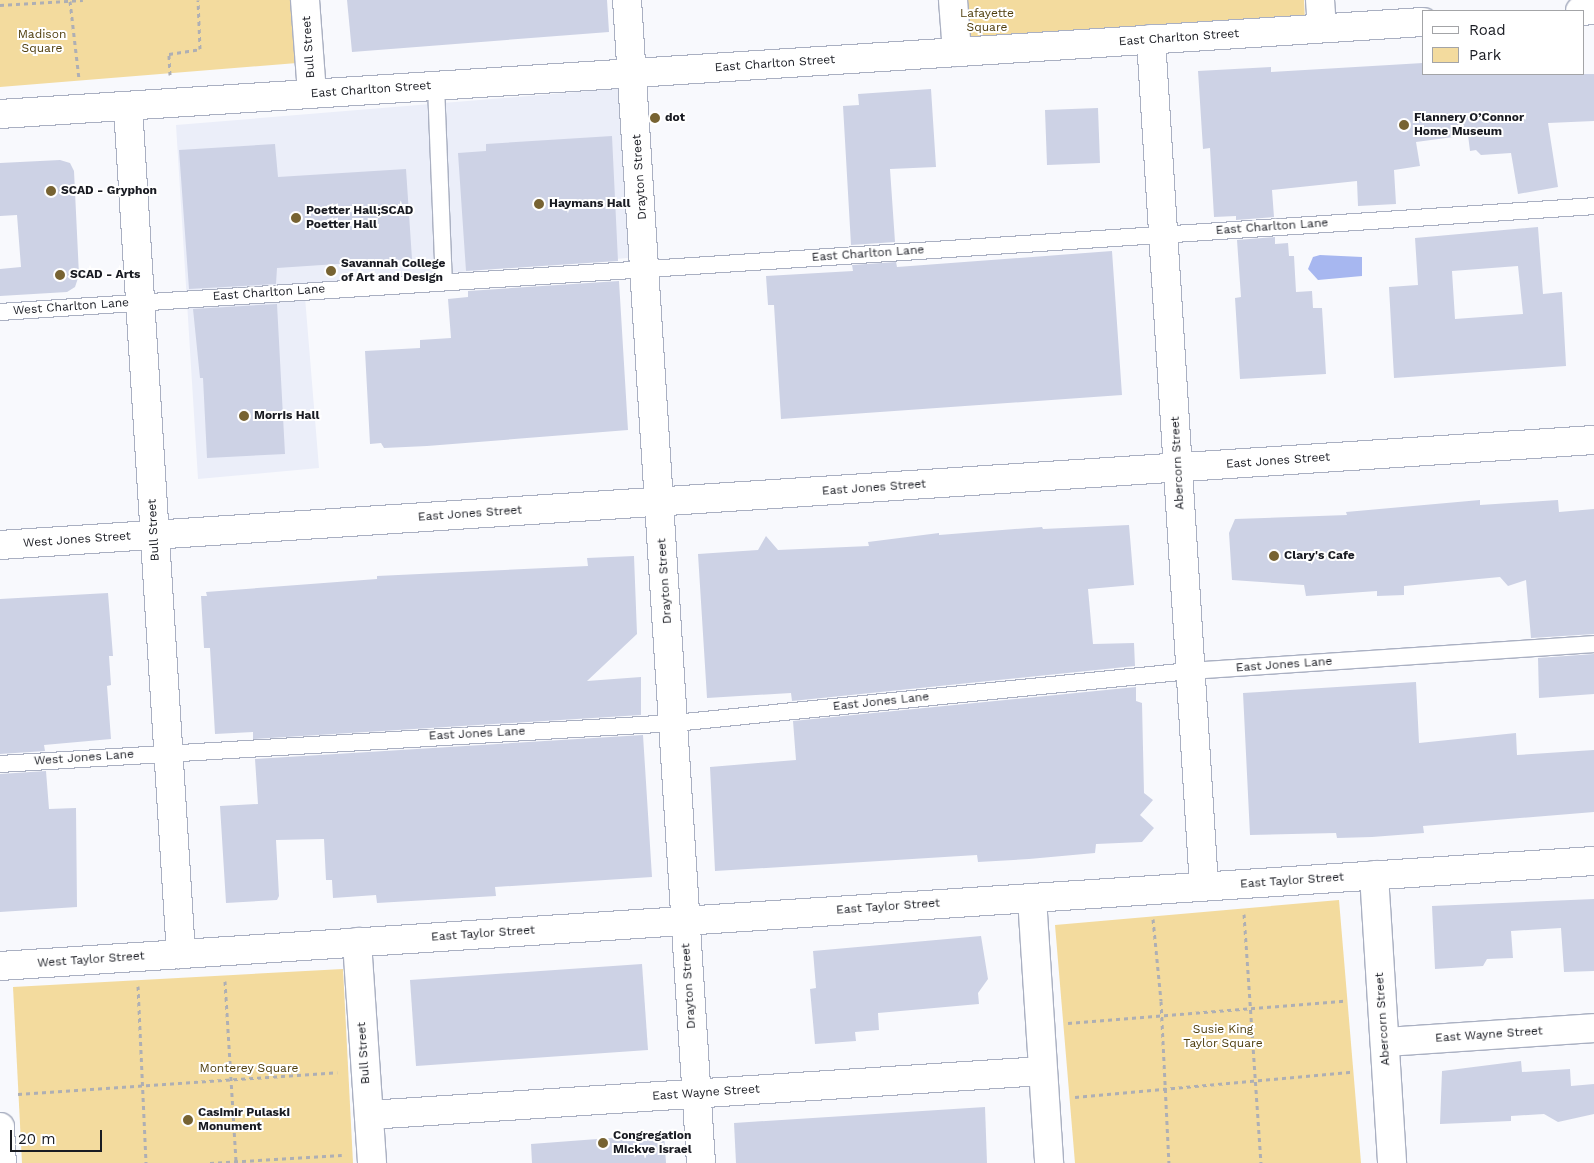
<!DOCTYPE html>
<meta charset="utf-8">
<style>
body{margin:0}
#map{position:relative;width:1594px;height:1163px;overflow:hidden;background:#f8f9fd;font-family:"Work Sans",sans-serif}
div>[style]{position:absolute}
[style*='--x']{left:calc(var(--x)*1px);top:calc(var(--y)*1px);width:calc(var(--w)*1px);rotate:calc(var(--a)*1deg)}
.built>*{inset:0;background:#ebeef9}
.green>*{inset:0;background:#f3db9e}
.water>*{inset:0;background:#a7b7f0}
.building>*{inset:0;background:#cdd2e5}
.path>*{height:3px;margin-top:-1.5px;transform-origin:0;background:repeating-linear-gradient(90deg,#aeafb4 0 4px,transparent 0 8px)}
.roads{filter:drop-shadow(1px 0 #aab0c2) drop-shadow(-1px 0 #aab0c2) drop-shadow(0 1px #aab0c2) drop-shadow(0 -1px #aab0c2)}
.lane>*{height:16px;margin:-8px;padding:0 8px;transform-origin:8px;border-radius:8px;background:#fff}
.street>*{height:28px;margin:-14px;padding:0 14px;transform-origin:14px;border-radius:14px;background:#fff}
.secondary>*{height:28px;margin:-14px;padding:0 14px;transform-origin:14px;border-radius:14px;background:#fff}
.dots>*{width:14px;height:14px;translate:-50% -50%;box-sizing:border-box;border:2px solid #fff;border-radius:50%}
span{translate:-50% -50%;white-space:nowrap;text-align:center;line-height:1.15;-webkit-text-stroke:4px #fff;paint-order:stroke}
.park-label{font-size:12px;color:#4f3e0d}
.street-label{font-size:12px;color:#191b22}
.poi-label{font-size:12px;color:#191b22;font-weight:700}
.left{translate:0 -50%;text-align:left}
.legend{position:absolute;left:1422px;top:10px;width:162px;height:65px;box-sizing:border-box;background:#fff;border:1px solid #a3a4a7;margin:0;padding:6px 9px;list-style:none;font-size:15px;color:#191b22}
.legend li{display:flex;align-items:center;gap:10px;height:25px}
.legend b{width:25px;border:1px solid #a3a4a7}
.scale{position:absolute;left:10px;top:1130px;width:92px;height:22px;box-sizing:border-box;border:2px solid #191b22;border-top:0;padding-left:6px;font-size:15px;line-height:18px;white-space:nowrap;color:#191b22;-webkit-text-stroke:4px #fff;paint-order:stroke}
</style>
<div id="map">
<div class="built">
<div style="clip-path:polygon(637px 87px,651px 256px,304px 285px,319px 468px,198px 479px,176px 125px)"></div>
</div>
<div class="green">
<div style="clip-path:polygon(0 0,292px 0,297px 63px,0 87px)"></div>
<div style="clip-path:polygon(966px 0,1304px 0,1305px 21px,968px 43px)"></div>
<div style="clip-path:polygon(1339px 900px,1361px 1163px,1075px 1163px,1055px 925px)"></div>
<div style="clip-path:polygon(343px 969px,353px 1163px,22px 1163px,13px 987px)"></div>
</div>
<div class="water">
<div style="clip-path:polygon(1320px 255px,1362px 257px,1362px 276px,1318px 280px,1308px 269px,1313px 257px)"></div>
</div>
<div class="building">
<div style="clip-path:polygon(347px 0,607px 0,609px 32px,352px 52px)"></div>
<div style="clip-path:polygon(1423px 63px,1423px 74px,1594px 74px,1594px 121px,1548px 123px,1558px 187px,1518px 194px,1511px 153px,1481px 155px,1476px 150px,1470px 151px,1468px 135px,1416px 142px,1420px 166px,1394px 170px,1396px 204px,1358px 206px,1357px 181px,1272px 190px,1274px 217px,1236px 220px,1236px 216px,1214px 217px,1210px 148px,1203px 149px,1198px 71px,1271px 67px,1271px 72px)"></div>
<div style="clip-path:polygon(931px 89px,936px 167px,890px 169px,895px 242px,851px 245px,843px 106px,859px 105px,858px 94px)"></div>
<div style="clip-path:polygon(1098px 108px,1100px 163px,1047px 165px,1045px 110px)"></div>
<div style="clip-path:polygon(612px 136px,618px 261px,466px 271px,458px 153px,486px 151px,486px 144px)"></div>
<div style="clip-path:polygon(275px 144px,278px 177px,406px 169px,412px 259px,277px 268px,276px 284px,189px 289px,179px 150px)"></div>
<div style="clip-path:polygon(60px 160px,70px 163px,74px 171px,79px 275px,75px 287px,67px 292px,0 296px,0 269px,21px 267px,17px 215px,0 216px,0 163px)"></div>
<div style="clip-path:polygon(evenodd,1538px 227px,1543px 294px,1562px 292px,1566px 366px,1394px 378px,1389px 287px,1418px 285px,1415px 238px,1538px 227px,1518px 266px,1523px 314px,1455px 319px,1452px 271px,1518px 266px)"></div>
<div style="clip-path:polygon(1275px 237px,1275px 244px,1288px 243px,1289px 256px,1294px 256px,1296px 292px,1312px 291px,1313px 308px,1322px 308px,1326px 374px,1240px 379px,1235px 298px,1241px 297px,1237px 240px)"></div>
<div style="clip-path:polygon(1112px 251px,1122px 395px,781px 419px,774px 305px,768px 305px,766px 276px,853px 271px,852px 265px,896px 262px,897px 267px)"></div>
<div style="clip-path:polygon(619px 281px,628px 430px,427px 446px,384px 448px,381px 443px,370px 444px,365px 351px,420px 348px,420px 340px,451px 338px,448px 299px,468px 297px,468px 291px)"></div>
<div style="clip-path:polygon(277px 304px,285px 454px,207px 458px,203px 378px,200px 378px,193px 309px)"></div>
<div style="clip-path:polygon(1480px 500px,1480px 505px,1558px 500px,1559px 512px,1594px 509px,1594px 634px,1531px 638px,1526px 580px,1508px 586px,1500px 577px,1404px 586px,1404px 595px,1377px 596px,1377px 591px,1306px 596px,1304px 585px,1232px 580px,1229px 533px,1235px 519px,1347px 515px,1346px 512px)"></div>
<div style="clip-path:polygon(1129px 525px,1134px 585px,1088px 589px,1093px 644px,1134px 643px,1135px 666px,792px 701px,791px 693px,707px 698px,698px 554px,758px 550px,766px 536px,778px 550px,869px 546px,868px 542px,939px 533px,939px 535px,1042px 527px,1043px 529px)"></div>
<div style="clip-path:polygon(634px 556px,637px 634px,587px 681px,641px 677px,641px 715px,253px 739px,253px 732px,215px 734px,210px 648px,204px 648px,201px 596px,207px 596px,206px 592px,377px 579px,377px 576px,588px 566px,587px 558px)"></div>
<div style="clip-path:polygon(108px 593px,113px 656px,109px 656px,111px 685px,107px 686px,111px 739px,44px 745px,45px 751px,0 754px,0 599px)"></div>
<div style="clip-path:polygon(1594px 654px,1594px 694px,1539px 698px,1538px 658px)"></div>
<div style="clip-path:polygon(1416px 682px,1419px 743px,1516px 733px,1517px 755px,1594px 750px,1594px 812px,1423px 826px,1424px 833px,1372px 837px,1337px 838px,1336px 833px,1250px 835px,1243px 693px)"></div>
<div style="clip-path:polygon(1136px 687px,1136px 701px,1142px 703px,1144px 793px,1153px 800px,1140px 815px,1154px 828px,1142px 842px,1096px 844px,1095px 853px,1029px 859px,978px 862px,977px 855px,715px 871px,710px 767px,796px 760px,793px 721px)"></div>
<div style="clip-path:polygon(643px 735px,652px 877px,495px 887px,496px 896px,377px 903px,376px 895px,333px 898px,332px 880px,326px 880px,324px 839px,276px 840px,279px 896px,277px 900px,226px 903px,220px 806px,258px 804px,255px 759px)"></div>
<div style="clip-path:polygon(46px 771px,49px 809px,76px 808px,77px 907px,0 912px,0 774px)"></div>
<div style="clip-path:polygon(1594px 899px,1594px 971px,1564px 972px,1561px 928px,1511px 931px,1513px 958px,1487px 959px,1483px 966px,1435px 969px,1432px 906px)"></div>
<div style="clip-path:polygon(981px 936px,988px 979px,978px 993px,979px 1004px,878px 1013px,879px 1030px,855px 1032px,856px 1041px,815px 1044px,810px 989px,816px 988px,813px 951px)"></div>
<div style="clip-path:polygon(642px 964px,648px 1050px,416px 1066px,410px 980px)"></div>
<div style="clip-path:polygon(1521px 1061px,1522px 1072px,1570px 1069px,1571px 1086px,1594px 1084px,1594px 1114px,1558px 1122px,1544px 1114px,1511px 1116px,1511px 1121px,1440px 1124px,1442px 1071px)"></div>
<div style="clip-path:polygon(985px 1107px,987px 1163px,736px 1163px,734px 1123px)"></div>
<div style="clip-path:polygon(664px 1134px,666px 1163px,532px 1163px,531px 1144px)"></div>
</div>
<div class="path">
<div style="--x:70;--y:1;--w:79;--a:83.4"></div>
<div style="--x:0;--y:5;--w:83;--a:-3.4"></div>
<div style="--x:170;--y:75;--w:21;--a:-93"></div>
<div style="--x:169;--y:54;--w:31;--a:-9"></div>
<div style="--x:200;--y:49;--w:49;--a:-92.3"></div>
<div style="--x:1244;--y:914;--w:250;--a:86.1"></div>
<div style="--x:1153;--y:919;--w:82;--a:84.4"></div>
<div style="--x:1161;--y:1001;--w:162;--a:87.2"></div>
<div style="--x:225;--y:981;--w:182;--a:86.5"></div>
<div style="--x:138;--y:986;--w:177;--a:87.4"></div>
<div style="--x:1068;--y:1023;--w:277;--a:-4.6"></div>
<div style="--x:18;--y:1094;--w:320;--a:-3.9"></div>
<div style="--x:1075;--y:1097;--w:278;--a:-5.2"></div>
<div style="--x:210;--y:1163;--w:132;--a:-3.5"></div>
</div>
<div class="roads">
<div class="lane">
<div style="--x:436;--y:86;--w:196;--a:87.7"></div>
<div style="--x:0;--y:312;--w:1598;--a:-3.8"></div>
<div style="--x:0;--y:764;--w:676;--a:-3.48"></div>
<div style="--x:675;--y:723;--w:518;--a:-5.77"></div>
<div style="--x:1190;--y:671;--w:405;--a:-3.8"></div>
</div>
<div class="street">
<div style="--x:305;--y:0;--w:94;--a:85.7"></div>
<div style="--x:953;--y:0;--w:52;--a:85.6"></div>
<div style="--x:1320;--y:0;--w:28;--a:86"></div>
<div style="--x:1580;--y:11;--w:14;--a:-4"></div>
<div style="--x:1151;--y:39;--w:849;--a:86.42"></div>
<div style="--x:128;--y:107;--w:849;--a:86.42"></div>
<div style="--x:0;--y:114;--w:1426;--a:-3.7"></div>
<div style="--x:0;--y:545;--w:1597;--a:-3.77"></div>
<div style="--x:1374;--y:875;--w:289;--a:86.4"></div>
<div style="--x:1032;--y:898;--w:266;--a:86.3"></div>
<div style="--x:357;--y:942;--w:222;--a:86.1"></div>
<div style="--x:0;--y:966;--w:1597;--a:-3.77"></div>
<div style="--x:1385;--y:1042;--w:209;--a:-3.8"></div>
<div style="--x:369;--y:1115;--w:675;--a:-3.74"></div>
<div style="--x:0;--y:1127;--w:36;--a:87"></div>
</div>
<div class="secondary">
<div style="--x:627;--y:0;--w:1165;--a:86.36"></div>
</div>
</div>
<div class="dots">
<div style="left:655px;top:118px;background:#776332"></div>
<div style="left:1404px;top:125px;background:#776332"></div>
<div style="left:51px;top:191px;background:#776332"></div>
<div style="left:539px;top:204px;background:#776332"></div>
<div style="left:296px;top:218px;background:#776332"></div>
<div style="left:331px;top:271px;background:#776332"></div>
<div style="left:60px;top:275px;background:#776332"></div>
<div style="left:244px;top:416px;background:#776332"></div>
<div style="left:1274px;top:556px;background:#776332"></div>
<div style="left:188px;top:1120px;background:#776332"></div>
<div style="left:603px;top:1143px;background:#776332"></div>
</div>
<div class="park-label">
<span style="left:987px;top:21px">Lafayette<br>Square</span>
<span style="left:42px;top:42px">Madison<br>Square</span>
<span style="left:1223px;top:1037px">Susie King<br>Taylor Square</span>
<span style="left:249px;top:1069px">Monterey Square</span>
</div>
<div class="street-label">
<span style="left:1179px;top:38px;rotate:-4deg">East Charlton Street</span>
<span style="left:309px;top:47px;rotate:-94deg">Bull Street</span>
<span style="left:775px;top:64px;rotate:-4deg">East Charlton Street</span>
<span style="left:371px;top:90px;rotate:-4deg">East Charlton Street</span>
<span style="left:640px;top:177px;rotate:-94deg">Drayton Street</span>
<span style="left:1272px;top:227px;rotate:-4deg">East Charlton Lane</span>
<span style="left:868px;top:254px;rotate:-4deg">East Charlton Lane</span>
<span style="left:269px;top:293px;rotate:-4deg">East Charlton Lane</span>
<span style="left:71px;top:307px;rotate:-4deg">West Charlton Lane</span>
<span style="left:1278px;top:461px;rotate:-4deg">East Jones Street</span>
<span style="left:1178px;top:463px;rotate:-93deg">Abercorn Street</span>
<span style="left:874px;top:488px;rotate:-4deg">East Jones Street</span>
<span style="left:470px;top:514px;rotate:-4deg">East Jones Street</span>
<span style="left:154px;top:530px;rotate:-93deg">Bull Street</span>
<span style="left:77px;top:540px;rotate:-4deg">West Jones Street</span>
<span style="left:665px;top:581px;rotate:-94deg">Drayton Street</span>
<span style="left:1284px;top:665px;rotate:-4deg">East Jones Lane</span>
<span style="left:881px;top:702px;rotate:-6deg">East Jones Lane</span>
<span style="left:477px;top:734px;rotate:-3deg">East Jones Lane</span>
<span style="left:84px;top:758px;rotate:-4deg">West Jones Lane</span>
<span style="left:1292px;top:881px;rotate:-4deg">East Taylor Street</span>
<span style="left:888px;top:907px;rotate:-4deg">East Taylor Street</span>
<span style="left:483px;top:934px;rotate:-4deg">East Taylor Street</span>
<span style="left:91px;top:960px;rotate:-4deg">West Taylor Street</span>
<span style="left:689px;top:986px;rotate:-94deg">Drayton Street</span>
<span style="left:1383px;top:1019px;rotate:-94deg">Abercorn Street</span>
<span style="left:1489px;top:1035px;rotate:-4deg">East Wayne Street</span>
<span style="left:364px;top:1053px;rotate:-94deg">Bull Street</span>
<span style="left:706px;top:1093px;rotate:-4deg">East Wayne Street</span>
</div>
<div class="poi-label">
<span class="left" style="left:665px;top:118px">dot</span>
<span class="left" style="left:1414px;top:125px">Flannery O’Connor<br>Home Museum</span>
<span class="left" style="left:61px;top:191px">SCAD - Gryphon</span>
<span class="left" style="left:549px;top:204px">Haymans Hall</span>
<span class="left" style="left:306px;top:218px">Poetter Hall;SCAD<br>Poetter Hall</span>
<span class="left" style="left:341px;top:271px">Savannah College<br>of Art and Design</span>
<span class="left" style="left:70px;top:275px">SCAD - Arts</span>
<span class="left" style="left:254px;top:416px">Morris Hall</span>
<span class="left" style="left:1284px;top:556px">Clary's Cafe</span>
<span class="left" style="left:198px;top:1120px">Casimir Pulaski<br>Monument</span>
<span class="left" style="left:613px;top:1143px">Congregation<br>Mickve Israel</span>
</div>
<ul class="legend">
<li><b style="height:6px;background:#fff"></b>Road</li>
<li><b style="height:14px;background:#f3db9e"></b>Park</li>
</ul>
<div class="scale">20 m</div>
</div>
